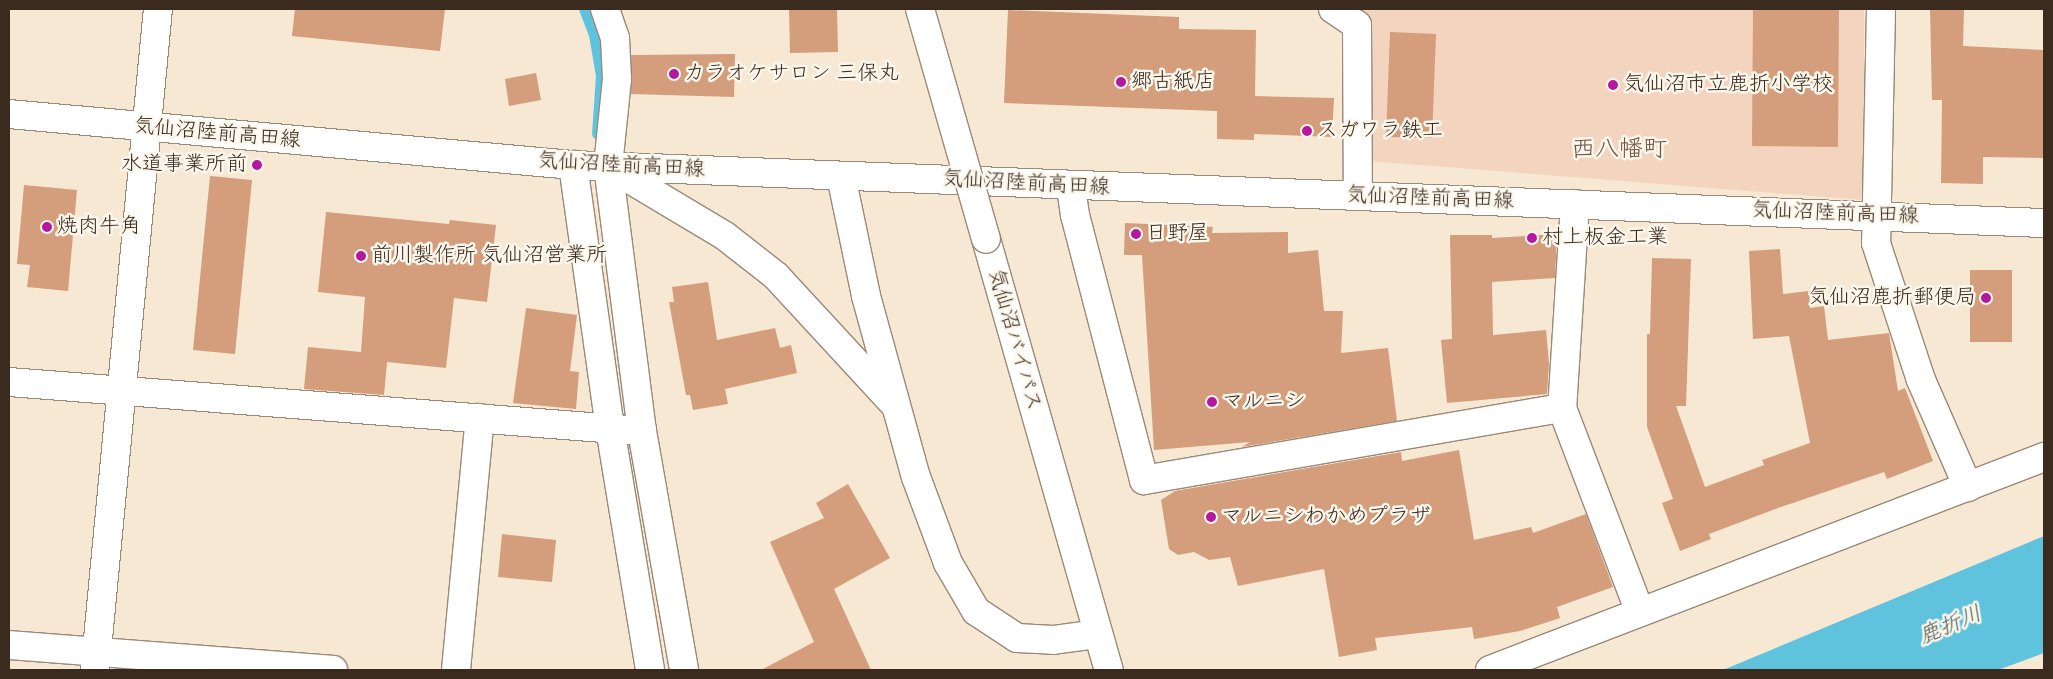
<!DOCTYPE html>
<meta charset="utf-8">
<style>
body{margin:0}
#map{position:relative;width:2053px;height:679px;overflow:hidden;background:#f7e8d3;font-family:"Indie Flower","Klee One",sans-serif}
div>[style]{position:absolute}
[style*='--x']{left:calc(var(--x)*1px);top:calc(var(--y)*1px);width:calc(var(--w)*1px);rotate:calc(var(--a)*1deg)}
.built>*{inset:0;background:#f3d4bf}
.water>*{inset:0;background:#5fc3dd}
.stream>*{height:10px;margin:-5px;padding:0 5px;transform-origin:5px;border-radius:5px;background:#5fc3dd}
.building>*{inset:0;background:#d49d7c}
.roads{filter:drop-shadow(1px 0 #998978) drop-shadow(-1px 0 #998978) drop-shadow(0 1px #998978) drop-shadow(0 -1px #998978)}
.minor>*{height:28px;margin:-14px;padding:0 14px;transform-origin:14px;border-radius:14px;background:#fff}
.major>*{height:28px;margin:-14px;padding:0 14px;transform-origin:14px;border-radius:14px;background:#fff}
.highway>*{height:28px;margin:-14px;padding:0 14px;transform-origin:14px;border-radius:14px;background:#fff}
.bridges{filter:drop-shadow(1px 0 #998978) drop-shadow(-1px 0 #998978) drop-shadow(0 1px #998978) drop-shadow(0 -1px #998978)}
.highway-bridge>*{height:28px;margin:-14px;padding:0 14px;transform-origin:14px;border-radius:14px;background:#fff}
.dots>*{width:14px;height:14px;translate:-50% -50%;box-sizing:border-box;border:2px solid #fbf7ec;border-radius:50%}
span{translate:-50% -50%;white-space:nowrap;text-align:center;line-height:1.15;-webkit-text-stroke:5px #fbf7ec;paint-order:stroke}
.poi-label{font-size:21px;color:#3b2a1e}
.left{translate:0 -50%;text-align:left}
.right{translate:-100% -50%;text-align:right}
.street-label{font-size:21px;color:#3b2a1e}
.water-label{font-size:22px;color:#465857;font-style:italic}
.quarter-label{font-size:24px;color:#71523f}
.frame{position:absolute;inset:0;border:10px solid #3b2a1e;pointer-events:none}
</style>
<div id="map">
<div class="built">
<div style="clip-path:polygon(1354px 9px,1864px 9px,1864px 200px,1369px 161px)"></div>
</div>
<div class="water">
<div style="clip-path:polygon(2044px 536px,2044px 653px,1998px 670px,1723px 670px)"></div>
</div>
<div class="stream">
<div style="--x:584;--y:9;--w:28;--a:69"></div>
<div style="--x:594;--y:35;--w:42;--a:80.3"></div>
<div style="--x:601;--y:76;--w:58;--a:93.9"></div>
</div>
<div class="building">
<div style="clip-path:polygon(295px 9px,445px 9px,440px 51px,292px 36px)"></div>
<div style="clip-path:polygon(789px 9px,837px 9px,838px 52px,790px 53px)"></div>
<div style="clip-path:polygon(1753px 9px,1839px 9px,1838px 147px,1752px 146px)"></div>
<div style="clip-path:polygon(1930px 9px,1964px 9px,1963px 46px,2044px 50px,2044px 158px,1983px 157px,1983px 184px,1941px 183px,1942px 100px,1932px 100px)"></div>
<div style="clip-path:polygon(1008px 10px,1179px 17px,1179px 29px,1256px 30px,1255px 96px,1334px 98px,1332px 137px,1254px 134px,1254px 140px,1217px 139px,1217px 111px,1004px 103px)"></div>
<div style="clip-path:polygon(1390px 32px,1436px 34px,1432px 138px,1386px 137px)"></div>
<div style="clip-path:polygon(735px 54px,734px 97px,631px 94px,631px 55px)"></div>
<div style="clip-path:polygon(536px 73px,541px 100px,509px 106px,505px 79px)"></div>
<div style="clip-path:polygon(210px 176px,252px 180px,235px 354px,193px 350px)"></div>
<div style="clip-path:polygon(24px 185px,77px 190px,68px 291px,27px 287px,30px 265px,17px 264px)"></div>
<div style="clip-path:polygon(326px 212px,449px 224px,450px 220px,496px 225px,487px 302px,454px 298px,446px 368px,387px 362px,384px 395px,304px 389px,308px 347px,361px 352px,365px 297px,318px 292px)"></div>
<div style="clip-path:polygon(1125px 223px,1213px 227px,1212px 233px,1288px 232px,1288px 253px,1318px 250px,1324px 311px,1343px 311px,1341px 353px,1388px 348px,1397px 421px,1242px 447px,1250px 442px,1154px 450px,1142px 255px,1124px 255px)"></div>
<div style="clip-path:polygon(1557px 234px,1555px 278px,1492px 282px,1493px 335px,1546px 330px,1549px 363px,1547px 394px,1447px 403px,1441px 340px,1452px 339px,1450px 235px,1492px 235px,1492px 238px)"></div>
<div style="clip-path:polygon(1780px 249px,1783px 294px,1809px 291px,1810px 308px,1824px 306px,1828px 340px,1889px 333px,1898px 391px,1905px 388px,1933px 461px,1887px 479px,1884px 472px,1778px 508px,1709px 534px,1711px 539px,1680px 551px,1662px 503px,1673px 499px,1647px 427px,1647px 334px,1650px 334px,1652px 258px,1691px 259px,1686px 406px,1676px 406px,1705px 487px,1764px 465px,1762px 460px,1810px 443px,1789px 336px,1753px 339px,1749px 251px)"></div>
<div style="clip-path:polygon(1970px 270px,2012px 270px,2012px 342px,1970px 342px)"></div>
<div style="clip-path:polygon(708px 282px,717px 340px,775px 328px,780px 348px,791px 345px,797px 373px,725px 389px,728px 404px,693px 410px,690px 395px,686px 395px,669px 302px,674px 302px,672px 287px)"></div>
<div style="clip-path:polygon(526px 308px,577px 315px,570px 371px,579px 372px,576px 409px,513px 403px)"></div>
<div style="clip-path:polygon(1459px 450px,1474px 540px,1531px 527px,1533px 533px,1586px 514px,1613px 587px,1557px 607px,1560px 618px,1520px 631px,1474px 639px,1472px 627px,1375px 638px,1377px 650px,1339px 657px,1324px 569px,1238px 586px,1230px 557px,1209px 560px,1194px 552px,1178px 555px,1169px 549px,1161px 500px,1175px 491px,1401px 452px,1402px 461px)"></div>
<div style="clip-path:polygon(848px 484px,890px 558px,834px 589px,871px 670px,761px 670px,814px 642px,770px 542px,824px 518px,816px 503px)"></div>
<div style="clip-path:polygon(502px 534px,556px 540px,552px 582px,498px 577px)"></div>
</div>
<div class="roads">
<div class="minor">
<div style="--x:605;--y:9;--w:31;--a:71"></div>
<div style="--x:615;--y:38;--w:41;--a:87.2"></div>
<div style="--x:617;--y:79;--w:87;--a:95.9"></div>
<div style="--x:608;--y:166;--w:267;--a:82.7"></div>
<div style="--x:642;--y:431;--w:243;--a:80"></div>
<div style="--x:1333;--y:9;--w:29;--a:34"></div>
<div style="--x:1357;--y:25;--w:171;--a:89.7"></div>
<div style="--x:1881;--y:9;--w:234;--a:91.2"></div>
<div style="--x:1876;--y:243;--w:144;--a:71.8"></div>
<div style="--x:1921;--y:380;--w:117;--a:66.3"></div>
<div style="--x:573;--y:165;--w:266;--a:82"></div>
<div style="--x:610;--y:428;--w:245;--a:80.6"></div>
<div style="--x:1071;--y:187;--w:28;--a:82"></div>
<div style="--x:1075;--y:215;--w:274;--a:75.4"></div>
<div style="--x:1144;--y:480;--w:424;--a:-9.8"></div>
<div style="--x:1575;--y:204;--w:204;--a:93.6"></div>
<div style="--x:1562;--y:408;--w:218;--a:69.1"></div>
<div style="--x:9;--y:382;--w:635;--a:4.43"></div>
<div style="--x:9;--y:645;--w:325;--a:4.4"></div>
<div style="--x:95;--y:670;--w:664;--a:-84.56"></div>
<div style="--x:456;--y:670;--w:253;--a:-84.6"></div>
<div style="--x:1490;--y:670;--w:594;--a:-21.03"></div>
</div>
<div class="major">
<div style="--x:9;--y:114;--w:566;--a:5.17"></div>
<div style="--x:573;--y:165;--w:1472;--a:2.26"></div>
</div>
<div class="highway">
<div style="--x:608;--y:166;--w:136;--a:30.9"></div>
<div style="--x:725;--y:236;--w:65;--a:38.1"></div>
<div style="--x:776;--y:276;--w:176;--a:47.3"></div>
<div style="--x:841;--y:176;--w:123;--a:78.2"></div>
<div style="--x:866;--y:296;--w:188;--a:74.6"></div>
<div style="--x:916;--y:477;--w:92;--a:69.6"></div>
<div style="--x:948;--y:563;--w:56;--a:59.7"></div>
<div style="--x:976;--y:611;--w:49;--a:33.4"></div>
<div style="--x:1017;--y:638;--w:36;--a:3"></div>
<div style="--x:1053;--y:640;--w:44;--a:-7.8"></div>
<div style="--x:986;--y:239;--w:448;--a:74.1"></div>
</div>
</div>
<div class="bridges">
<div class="highway-bridge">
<div style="--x:920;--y:9;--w:239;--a:74"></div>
</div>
</div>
<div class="dots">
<div style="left:674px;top:74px;background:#b5179e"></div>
<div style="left:1121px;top:82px;background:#b5179e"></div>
<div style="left:1613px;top:85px;background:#b5179e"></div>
<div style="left:1307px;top:131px;background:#b5179e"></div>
<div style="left:257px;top:165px;background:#b5179e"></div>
<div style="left:47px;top:227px;background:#b5179e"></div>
<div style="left:1136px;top:234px;background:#b5179e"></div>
<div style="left:1532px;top:238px;background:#b5179e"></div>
<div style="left:361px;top:256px;background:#b5179e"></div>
<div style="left:1986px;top:298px;background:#b5179e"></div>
<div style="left:1212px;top:402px;background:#b5179e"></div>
<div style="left:1211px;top:517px;background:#b5179e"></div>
</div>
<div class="poi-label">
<span class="left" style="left:684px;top:74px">カラオケサロン 三保丸</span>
<span class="left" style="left:1131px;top:82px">郷古紙店</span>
<span class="left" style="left:1623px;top:85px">気仙沼市立鹿折小学校</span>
<span class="left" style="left:1317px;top:131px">スガワラ鉄工</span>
<span class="right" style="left:247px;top:165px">水道事業所前</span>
<span class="left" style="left:57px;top:227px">焼肉牛角</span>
<span class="left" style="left:1146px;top:234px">日野屋</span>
<span class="left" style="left:1542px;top:238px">村上板金工業</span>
<span class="left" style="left:371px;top:256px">前川製作所 気仙沼営業所</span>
<span class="right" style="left:1976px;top:298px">気仙沼鹿折郵便局</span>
<span class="left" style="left:1222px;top:402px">マルニシ</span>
<span class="left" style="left:1221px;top:517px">マルニシわかめプラザ</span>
</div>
<div class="street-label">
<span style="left:217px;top:134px;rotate:5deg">気仙沼陸前高田線</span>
<span style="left:621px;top:166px;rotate:3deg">気仙沼陸前高田線</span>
<span style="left:1026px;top:184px;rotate:3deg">気仙沼陸前高田線</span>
<span style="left:1430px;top:199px;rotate:2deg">気仙沼陸前高田線</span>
<span style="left:1835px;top:214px;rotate:2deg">気仙沼陸前高田線</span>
<span style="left:1014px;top:340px;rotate:74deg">気仙沼バイパス</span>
</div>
<div class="water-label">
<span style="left:1951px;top:627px;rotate:-23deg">鹿折川</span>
</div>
<div class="quarter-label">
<span style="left:1619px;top:151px">西八幡町</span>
</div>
<div class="frame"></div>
</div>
